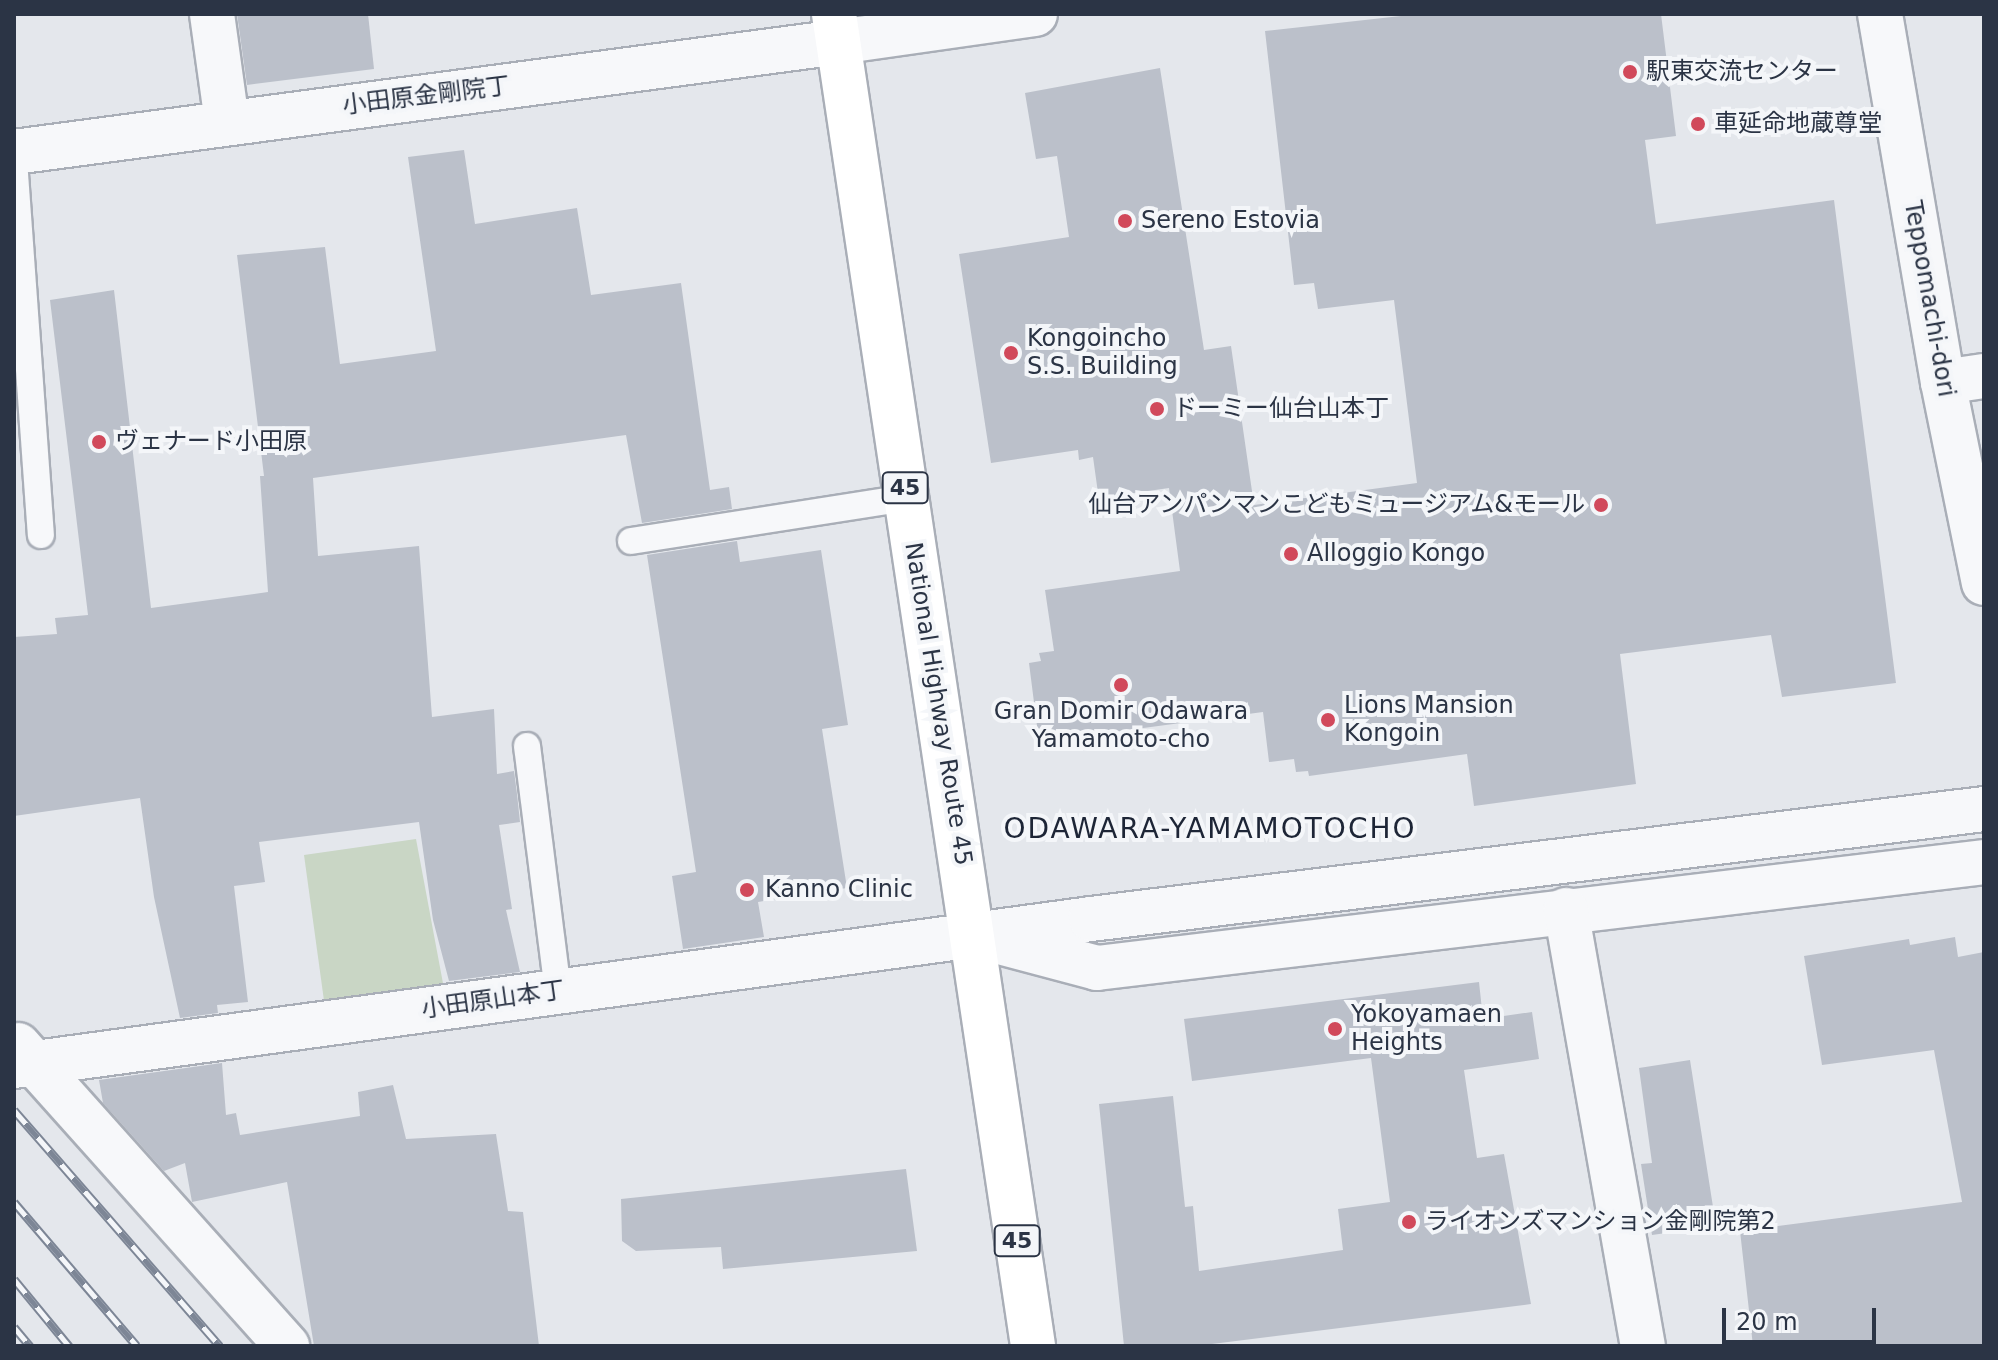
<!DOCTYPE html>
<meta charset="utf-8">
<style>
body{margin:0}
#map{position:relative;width:1998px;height:1360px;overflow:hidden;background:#e4e7ec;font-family:"DejaVu Sans","Noto Sans JP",sans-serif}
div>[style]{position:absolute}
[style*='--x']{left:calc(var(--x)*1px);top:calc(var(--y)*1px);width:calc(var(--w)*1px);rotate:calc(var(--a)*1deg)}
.green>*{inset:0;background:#c9d6c5}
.building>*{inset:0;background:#bbc0ca}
.roads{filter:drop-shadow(2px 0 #a9aeb7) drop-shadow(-2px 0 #a9aeb7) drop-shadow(0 2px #a9aeb7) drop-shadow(0 -2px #a9aeb7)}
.service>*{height:26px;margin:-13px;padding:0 13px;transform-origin:13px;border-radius:13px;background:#f7f8fa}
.minor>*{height:44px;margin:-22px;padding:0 22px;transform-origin:22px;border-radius:22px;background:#f7f8fa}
.tertiary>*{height:44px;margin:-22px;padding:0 22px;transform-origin:22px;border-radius:22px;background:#f7f8fa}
.trunk>*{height:44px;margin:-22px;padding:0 22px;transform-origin:22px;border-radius:22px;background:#fff}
.rail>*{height:9px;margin-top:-4.5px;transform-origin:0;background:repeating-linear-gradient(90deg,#f4f6f9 0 18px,#7d8696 0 36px);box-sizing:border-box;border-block:2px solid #7d8696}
.dots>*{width:22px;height:22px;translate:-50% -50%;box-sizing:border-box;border:4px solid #f4f6f9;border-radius:50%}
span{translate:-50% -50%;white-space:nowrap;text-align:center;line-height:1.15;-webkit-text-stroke:8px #f4f6f9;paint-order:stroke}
.shield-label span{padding:2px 6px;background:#f4f6f9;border:2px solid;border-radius:6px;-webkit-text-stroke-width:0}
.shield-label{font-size:22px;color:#2b3445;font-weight:700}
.poi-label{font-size:24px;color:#2b3445}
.left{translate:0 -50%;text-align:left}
.right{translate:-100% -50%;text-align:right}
.street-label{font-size:24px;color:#2b3445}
.quarter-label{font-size:28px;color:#1d2536;letter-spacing:2px}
.frame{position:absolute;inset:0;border:16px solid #2b3445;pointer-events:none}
.scale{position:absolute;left:1722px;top:1308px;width:154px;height:36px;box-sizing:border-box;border:4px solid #2b3445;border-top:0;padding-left:10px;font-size:24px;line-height:28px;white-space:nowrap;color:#2b3445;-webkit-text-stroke:6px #f4f6f9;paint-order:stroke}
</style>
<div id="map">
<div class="green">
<div style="clip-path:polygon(416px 839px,445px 994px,325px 1008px,304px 855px)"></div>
</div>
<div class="building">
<div style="clip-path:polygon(237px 14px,368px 14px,374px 69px,247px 85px)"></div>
<div style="clip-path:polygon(1419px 14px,1661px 14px,1676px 136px,1645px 140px,1656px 224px,1834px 200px,1896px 683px,1782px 697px,1771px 635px,1620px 654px,1636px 784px,1474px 806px,1467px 754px,1309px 776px,1308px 771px,1296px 772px,1294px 759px,1269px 762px,1263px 712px,1061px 739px,1060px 731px,1038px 734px,1029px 663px,1041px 661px,1039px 653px,1054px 651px,1045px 590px,1180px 571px,1169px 488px,1106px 497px,1106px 492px,1098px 493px,1093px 457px,1079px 460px,1078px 450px,991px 463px,959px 254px,1069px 237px,1057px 156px,1036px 159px,1025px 93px,1160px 68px,1204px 350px,1231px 346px,1254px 505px,1417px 483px,1394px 300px,1318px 309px,1314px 283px,1294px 285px,1265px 31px)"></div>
<div style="clip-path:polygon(464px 150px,475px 224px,577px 208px,591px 295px,681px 283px,710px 490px,729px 487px,732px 509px,642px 523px,626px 435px,313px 478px,318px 556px,419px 546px,432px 717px,494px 709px,497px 774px,514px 771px,517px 794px,520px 822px,499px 825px,512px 909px,506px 910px,520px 972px,449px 981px,433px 920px,419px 822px,259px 842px,265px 882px,234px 886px,248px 1002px,217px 1005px,218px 1013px,180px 1018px,154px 897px,140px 798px,14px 816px,14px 637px,57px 634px,55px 618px,88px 615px,50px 300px,114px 290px,151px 608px,268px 592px,260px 476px,264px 476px,237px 255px,325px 247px,340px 364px,436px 351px,408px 157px)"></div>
<div style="clip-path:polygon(737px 541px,740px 562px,821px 550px,848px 725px,822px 729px,847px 888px,758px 902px,764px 937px,683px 949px,672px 876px,696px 872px,647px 555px)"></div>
<div style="clip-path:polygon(1955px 937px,1958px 957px,1984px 952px,1984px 1346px,1753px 1346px,1740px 1231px,1962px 1202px,1934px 1050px,1822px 1065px,1804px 956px,1909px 939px,1910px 945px)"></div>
<div style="clip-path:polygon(1479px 982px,1483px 1019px,1532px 1012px,1539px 1059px,1464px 1070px,1477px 1158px,1504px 1154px,1531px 1304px,1196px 1346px,1124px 1346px,1099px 1104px,1173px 1096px,1185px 1207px,1193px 1206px,1199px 1271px,1343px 1250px,1338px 1209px,1390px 1202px,1371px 1058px,1192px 1081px,1184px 1019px)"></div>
<div style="clip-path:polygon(1690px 1060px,1716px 1226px,1652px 1235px,1641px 1164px,1652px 1163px,1639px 1068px)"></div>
<div style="clip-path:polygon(222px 1063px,226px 1115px,236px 1113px,240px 1135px,360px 1116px,358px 1092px,393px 1085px,406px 1139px,496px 1134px,508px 1211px,523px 1212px,539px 1346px,314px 1346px,287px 1182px,192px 1202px,185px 1163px,164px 1171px,103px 1103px,99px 1080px)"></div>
<div style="clip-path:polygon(906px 1169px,917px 1251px,723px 1269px,721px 1247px,636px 1251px,622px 1241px,621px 1199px)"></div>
</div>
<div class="roads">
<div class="service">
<div style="--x:14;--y:160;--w:376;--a:85.9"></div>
<div style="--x:631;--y:541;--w:279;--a:-8.9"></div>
<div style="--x:527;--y:746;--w:247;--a:82.8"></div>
</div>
<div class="minor">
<div style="--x:212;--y:14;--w:109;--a:82.1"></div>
<div style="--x:14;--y:152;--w:831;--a:-7.6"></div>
<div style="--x:992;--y:940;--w:109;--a:14.9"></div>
<div style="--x:1097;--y:968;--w:893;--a:-6.81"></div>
<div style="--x:18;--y:1045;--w:404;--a:48.2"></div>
<div style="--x:14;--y:1066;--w:1087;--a:-7.77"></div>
<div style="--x:1091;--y:919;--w:900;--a:-7.02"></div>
</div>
<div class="tertiary">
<div style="--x:1880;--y:14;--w:373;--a:80.3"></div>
<div style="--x:1943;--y:382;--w:205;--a:78.5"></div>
<div style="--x:838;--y:42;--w:199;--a:-8.1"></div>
<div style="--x:1943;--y:382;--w:41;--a:-8.3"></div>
<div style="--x:1566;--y:910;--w:443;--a:80"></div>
</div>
<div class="trunk">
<div style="--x:834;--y:14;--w:1347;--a:81.5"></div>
</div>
</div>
<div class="rail">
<div style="--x:14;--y:1110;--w:313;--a:48.9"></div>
<div style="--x:14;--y:1202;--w:189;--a:49.5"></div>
<div style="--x:14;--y:1279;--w:87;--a:50.6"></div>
<div style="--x:14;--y:1327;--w:25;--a:50"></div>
</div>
<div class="dots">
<div style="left:1630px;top:72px;background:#d1495b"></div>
<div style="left:1698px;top:124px;background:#d1495b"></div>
<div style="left:1125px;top:221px;background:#d1495b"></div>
<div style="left:1011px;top:353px;background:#d1495b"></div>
<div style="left:1157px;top:409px;background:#d1495b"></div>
<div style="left:99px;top:442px;background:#d1495b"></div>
<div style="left:1601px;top:505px;background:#d1495b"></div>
<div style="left:1291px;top:554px;background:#d1495b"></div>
<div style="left:1121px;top:685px;background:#d1495b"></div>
<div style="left:1328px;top:720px;background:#d1495b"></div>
<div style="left:747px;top:890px;background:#d1495b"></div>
<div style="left:1335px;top:1029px;background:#d1495b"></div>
<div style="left:1409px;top:1222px;background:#d1495b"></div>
</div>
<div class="shield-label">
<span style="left:905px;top:488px">45</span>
<span style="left:1017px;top:1241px">45</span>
</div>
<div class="poi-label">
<span class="left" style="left:1646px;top:72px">駅東交流センター</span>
<span class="left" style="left:1714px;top:124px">車延命地蔵尊堂</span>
<span class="left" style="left:1141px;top:221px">Sereno Estovia</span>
<span class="left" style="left:1027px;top:353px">Kongoincho<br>S.S. Building</span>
<span class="left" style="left:1173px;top:409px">ドーミー仙台山本丁</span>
<span class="left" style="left:115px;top:442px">ヴェナード小田原</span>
<span class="right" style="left:1585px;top:505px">仙台アンパンマンこどもミュージアム&amp;モール</span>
<span class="left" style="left:1307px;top:554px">Alloggio Kongo</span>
<span class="left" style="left:1344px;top:720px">Lions Mansion<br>Kongoin</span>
<span style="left:1121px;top:726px">Gran Domir Odawara<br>Yamamoto-cho</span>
<span class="left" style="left:765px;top:890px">Kanno Clinic</span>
<span class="left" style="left:1351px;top:1029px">Yokoyamaen<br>Heights</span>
<span class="left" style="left:1425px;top:1222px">ライオンズマンション金剛院第2</span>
</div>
<div class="street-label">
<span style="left:426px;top:96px;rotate:-7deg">小田原金剛院丁</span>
<span style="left:1929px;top:299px;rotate:80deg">Teppomachi-dori</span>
<span style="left:938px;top:704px;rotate:81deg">National Highway Route 45</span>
<span style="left:493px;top:1000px;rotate:-8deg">小田原山本丁</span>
</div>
<div class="quarter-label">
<span style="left:1210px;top:829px">ODAWARA-YAMAMOTOCHO</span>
</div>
<div class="frame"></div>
<div class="scale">20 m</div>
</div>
